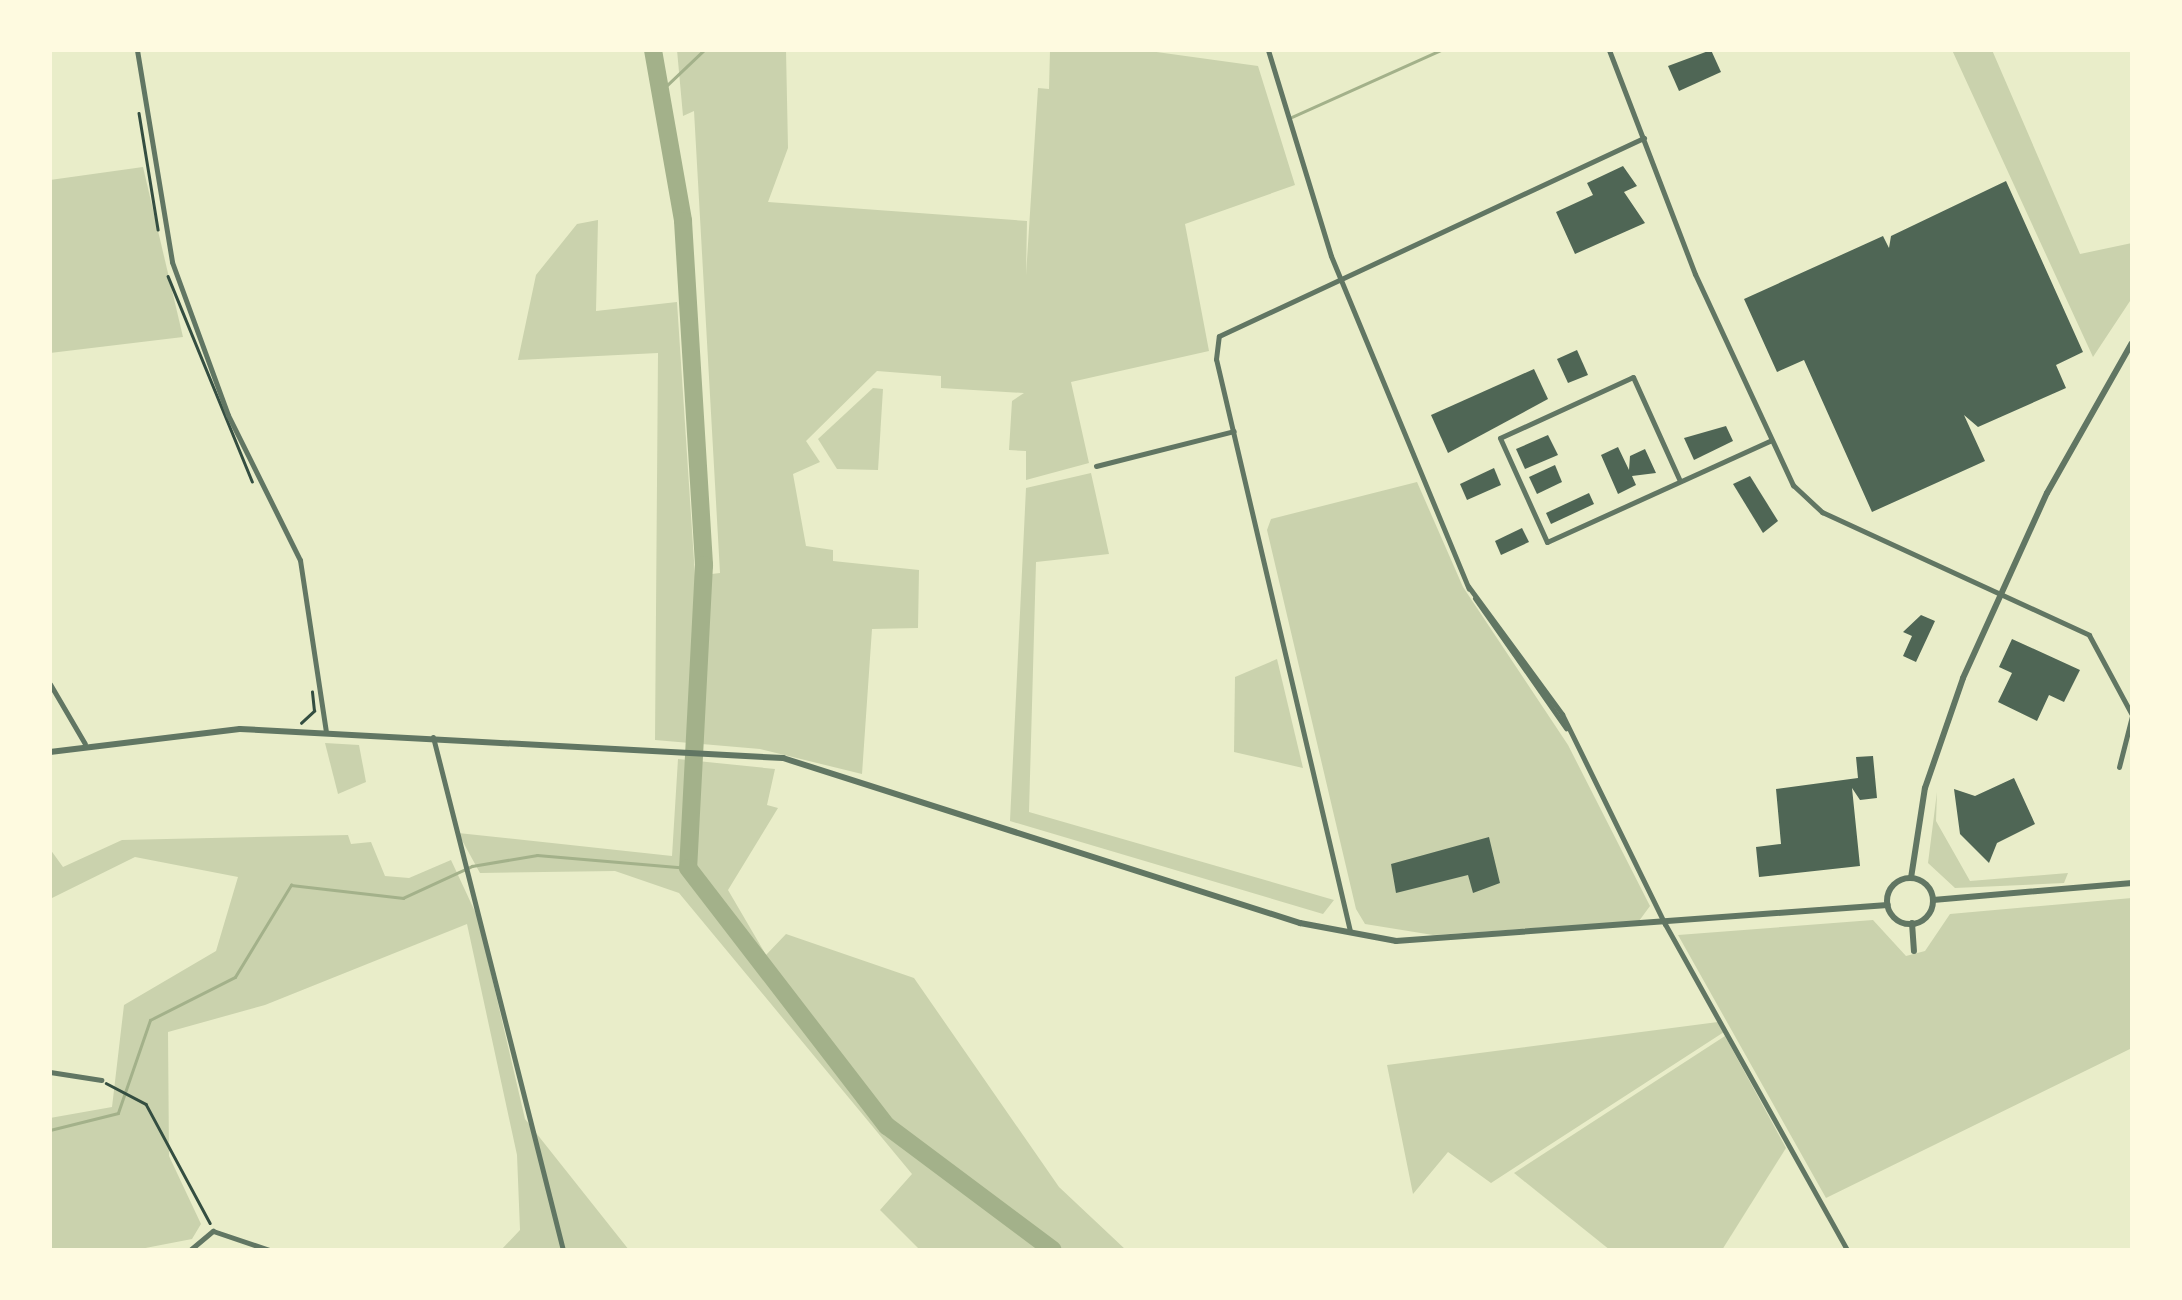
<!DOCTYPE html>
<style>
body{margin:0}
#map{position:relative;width:2182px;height:1300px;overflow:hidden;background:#e9edc9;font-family:"Open Sans",sans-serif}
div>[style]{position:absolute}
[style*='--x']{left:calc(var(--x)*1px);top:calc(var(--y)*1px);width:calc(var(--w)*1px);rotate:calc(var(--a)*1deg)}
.green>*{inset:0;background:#cad2ad}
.stream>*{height:2.5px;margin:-1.25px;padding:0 1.25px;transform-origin:1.25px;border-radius:1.25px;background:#a3b18a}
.river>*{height:18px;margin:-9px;padding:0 9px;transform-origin:9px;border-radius:9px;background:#a3b18a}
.building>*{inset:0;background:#4f6655}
.path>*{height:2.5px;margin:-1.25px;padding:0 1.25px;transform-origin:1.25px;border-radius:1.25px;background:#344e41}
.minor>*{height:5px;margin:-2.5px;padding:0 2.5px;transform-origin:2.5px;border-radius:2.5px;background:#617663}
.tertiary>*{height:6px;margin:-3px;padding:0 3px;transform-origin:3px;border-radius:3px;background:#617663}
.tertiary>.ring{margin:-3px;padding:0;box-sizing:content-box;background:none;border:6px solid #617663;border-radius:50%}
span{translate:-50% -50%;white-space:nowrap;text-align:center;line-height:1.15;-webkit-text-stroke:8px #fefae0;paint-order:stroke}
.frame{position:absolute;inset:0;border:52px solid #fefae0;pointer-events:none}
</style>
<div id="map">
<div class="green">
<div style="clip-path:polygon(677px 50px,786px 50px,788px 148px,768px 202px,1027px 221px,1026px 275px,1038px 88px,1049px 89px,1050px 50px,1142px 50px,1258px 66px,1295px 185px,1185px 224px,1209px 351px,1071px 382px,1089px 463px,1026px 480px,1026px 451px,1009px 450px,1012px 401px,1024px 393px,941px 388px,941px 376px,877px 371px,806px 441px,820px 462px,793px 474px,806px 546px,833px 550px,833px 561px,919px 570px,918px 628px,872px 629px,862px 774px,760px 749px,655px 740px,658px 353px,518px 360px,536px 275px,577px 224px,598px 220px,596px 311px,677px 302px,695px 576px,720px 573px,694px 111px,683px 116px)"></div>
<div style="clip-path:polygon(1952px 50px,1992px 50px,2080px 254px,2132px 243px,2132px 298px,2093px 357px)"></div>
<div style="clip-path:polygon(143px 167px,183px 337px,50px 353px,50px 180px)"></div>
<div style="clip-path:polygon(873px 388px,883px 389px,878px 470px,837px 469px,818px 439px)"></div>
<div style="clip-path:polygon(1091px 473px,1109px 554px,1036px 562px,1029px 812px,1334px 900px,1323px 914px,1010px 821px,1026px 488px)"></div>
<div style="clip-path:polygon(1417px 482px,1463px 587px,1568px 745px,1650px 906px,1639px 921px,1433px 935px,1365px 924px,1356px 909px,1267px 530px,1271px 519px)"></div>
<div style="clip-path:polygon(1277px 659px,1303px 768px,1234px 752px,1235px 677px)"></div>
<div style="clip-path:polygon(325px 743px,359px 745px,366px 782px,338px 794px)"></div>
<div style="clip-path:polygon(678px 759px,775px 769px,767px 805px,778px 808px,728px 890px,766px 955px,786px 934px,914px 978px,1059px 1187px,1126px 1250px,920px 1250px,880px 1210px,912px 1174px,679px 893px,615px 871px,480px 873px,458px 833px,672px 856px)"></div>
<div style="clip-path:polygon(1937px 792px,1936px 821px,1970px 881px,2068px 873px,2064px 883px,1955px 888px,1928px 863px)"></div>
<div style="clip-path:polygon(348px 835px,351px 844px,371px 842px,385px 876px,409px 878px,451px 860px,478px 918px,525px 1119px,629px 1250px,501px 1250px,520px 1230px,517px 1155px,467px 924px,265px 1005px,168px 1032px,169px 1156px,201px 1224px,192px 1239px,135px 1250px,50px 1250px,50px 1118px,112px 1107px,124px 1005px,216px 951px,238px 877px,135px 857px,50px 899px,50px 849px,63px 867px,122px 840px)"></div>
<div style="clip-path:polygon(2132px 898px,2132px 1048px,1826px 1198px,1678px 935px,1873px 920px,1906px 956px,1925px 951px,1950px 914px)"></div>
<div style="clip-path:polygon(1718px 1022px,1724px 1032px,1491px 1183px,1448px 1152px,1413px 1194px,1387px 1065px)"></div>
<div style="clip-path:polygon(1725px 1036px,1786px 1148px,1722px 1250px,1610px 1250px,1514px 1173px)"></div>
</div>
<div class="stream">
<div style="--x:662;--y:90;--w:58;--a:-43.6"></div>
<div style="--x:1292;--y:117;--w:163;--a:-24.2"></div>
<div style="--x:50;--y:1130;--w:70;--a:-14"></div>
<div style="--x:118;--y:1113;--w:98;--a:-71"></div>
<div style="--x:150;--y:1020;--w:95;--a:-26.8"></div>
<div style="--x:235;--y:977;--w:108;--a:-58.7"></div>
<div style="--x:291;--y:885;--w:113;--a:6.6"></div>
<div style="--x:403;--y:898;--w:76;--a:-24.9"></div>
<div style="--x:472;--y:866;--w:66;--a:-9.6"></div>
<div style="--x:537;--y:855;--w:152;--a:4.9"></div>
</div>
<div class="river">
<div style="--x:653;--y:50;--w:174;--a:80"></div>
<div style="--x:683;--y:221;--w:345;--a:86.5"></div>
<div style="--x:704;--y:565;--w:303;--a:93"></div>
<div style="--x:688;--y:868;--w:326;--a:52.4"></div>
<div style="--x:887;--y:1126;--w:207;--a:36.8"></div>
</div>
<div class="building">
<div style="clip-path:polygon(1711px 50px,1721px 72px,1679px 91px,1668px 66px)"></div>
<div style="clip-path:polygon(1623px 166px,1637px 186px,1624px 192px,1645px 223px,1575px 254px,1556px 212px,1593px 195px,1587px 183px)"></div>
<div style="clip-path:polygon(2006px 181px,2083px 352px,2056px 365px,2066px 388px,1978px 427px,1964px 415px,1985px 461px,1872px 512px,1804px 360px,1777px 372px,1744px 299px,1883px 236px,1889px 248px,1891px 236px)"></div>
<div style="clip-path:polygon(1577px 350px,1588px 375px,1568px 383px,1557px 359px)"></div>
<div style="clip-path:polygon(1534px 369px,1548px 399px,1448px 453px,1431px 415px)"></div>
<div style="clip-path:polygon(1726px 426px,1733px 441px,1694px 460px,1684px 438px)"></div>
<div style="clip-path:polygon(1548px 435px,1558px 455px,1525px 469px,1516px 449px)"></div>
<div style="clip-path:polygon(1618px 447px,1629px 470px,1630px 456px,1645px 449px,1656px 473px,1632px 476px,1636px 485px,1618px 494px,1601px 455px)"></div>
<div style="clip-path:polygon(1555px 465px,1562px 482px,1537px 494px,1529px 477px)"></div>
<div style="clip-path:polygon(1494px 468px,1501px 485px,1467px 500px,1460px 484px)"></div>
<div style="clip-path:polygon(1750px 476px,1778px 521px,1763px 533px,1733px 484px)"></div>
<div style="clip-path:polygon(1589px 493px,1594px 504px,1551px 524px,1546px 513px)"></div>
<div style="clip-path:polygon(1522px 528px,1529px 542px,1501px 555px,1495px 541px)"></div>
<div style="clip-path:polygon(1921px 615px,1935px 621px,1916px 662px,1903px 656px,1912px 636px,1903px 632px)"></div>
<div style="clip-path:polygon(2012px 639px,2080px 670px,2064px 702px,2049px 695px,2037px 721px,1998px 702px,2012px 673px,1999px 667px)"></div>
<div style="clip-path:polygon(1873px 756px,1877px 798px,1860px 800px,1852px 788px,1860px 866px,1759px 877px,1756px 847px,1781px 844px,1776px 789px,1858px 778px,1856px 757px)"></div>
<div style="clip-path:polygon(2014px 778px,2035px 824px,1997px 843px,1989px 863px,1960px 834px,1954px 789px,1975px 796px)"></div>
<div style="clip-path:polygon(1489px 837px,1500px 883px,1473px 893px,1468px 875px,1396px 893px,1391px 864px)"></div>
</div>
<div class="path">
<div style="--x:139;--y:113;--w:118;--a:80.7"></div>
<div style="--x:168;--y:276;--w:222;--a:67.7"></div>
<div style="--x:301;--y:723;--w:18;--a:-43"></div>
<div style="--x:314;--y:711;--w:19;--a:-96"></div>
<div style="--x:106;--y:1083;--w:45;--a:27.7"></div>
<div style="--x:146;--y:1104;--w:135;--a:61.7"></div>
</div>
<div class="minor">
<div style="--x:137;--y:50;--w:215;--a:80.6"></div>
<div style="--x:172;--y:262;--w:163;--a:69.9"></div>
<div style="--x:228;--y:415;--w:162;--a:63.6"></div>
<div style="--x:300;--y:560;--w:173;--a:81.4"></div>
<div style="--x:1268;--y:50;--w:215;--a:73"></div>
<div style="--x:1331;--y:256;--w:360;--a:67.5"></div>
<div style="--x:1609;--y:50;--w:240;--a:69"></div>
<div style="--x:1695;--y:274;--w:233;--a:65.1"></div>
<div style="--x:1793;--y:485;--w:40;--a:43"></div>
<div style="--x:1822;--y:512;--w:294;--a:24.7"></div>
<div style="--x:2089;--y:635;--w:91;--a:61.7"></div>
<div style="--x:1096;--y:466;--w:142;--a:-14.2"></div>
<div style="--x:1680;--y:481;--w:114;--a:-114.3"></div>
<div style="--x:1633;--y:377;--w:146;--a:155.4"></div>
<div style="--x:1500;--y:438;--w:114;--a:65.7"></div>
<div style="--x:1547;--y:542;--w:245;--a:-24.4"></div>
<div style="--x:1468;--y:586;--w:159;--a:53.7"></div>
<div style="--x:1562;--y:714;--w:234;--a:63.9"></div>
<div style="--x:1665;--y:924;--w:373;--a:60.8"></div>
<div style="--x:1475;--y:598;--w:159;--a:55"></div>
<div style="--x:50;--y:684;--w:69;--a:59.7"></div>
<div style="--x:433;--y:737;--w:529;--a:75.78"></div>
<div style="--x:2119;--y:767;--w:53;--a:-75.7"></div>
<div style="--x:1350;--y:931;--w:587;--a:-103.18"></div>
<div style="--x:1216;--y:359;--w:23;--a:-83"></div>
<div style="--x:1219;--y:336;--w:469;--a:-25"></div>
<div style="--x:50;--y:1072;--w:52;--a:8.9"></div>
<div style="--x:190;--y:1250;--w:30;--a:-40"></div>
<div style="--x:213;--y:1231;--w:59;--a:18.7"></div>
</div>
<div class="tertiary">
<div style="--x:50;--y:752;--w:191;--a:-6.9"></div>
<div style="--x:240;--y:729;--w:544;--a:3.06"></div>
<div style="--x:783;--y:758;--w:543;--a:17.7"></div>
<div style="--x:1300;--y:923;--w:98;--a:10.6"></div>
<div style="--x:1396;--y:941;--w:493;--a:-4.2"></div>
<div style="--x:1911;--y:878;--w:91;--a:-81.2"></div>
<div style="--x:1925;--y:788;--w:116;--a:-70.9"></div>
<div style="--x:1963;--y:678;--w:203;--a:-65.6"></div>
<div style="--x:2047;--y:493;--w:172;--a:-60.5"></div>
<div class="ring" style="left:1887px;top:878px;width:40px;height:40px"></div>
<div style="--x:1933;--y:900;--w:200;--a:-4.9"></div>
<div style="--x:1912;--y:923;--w:28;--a:86"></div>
</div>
<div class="frame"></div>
</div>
